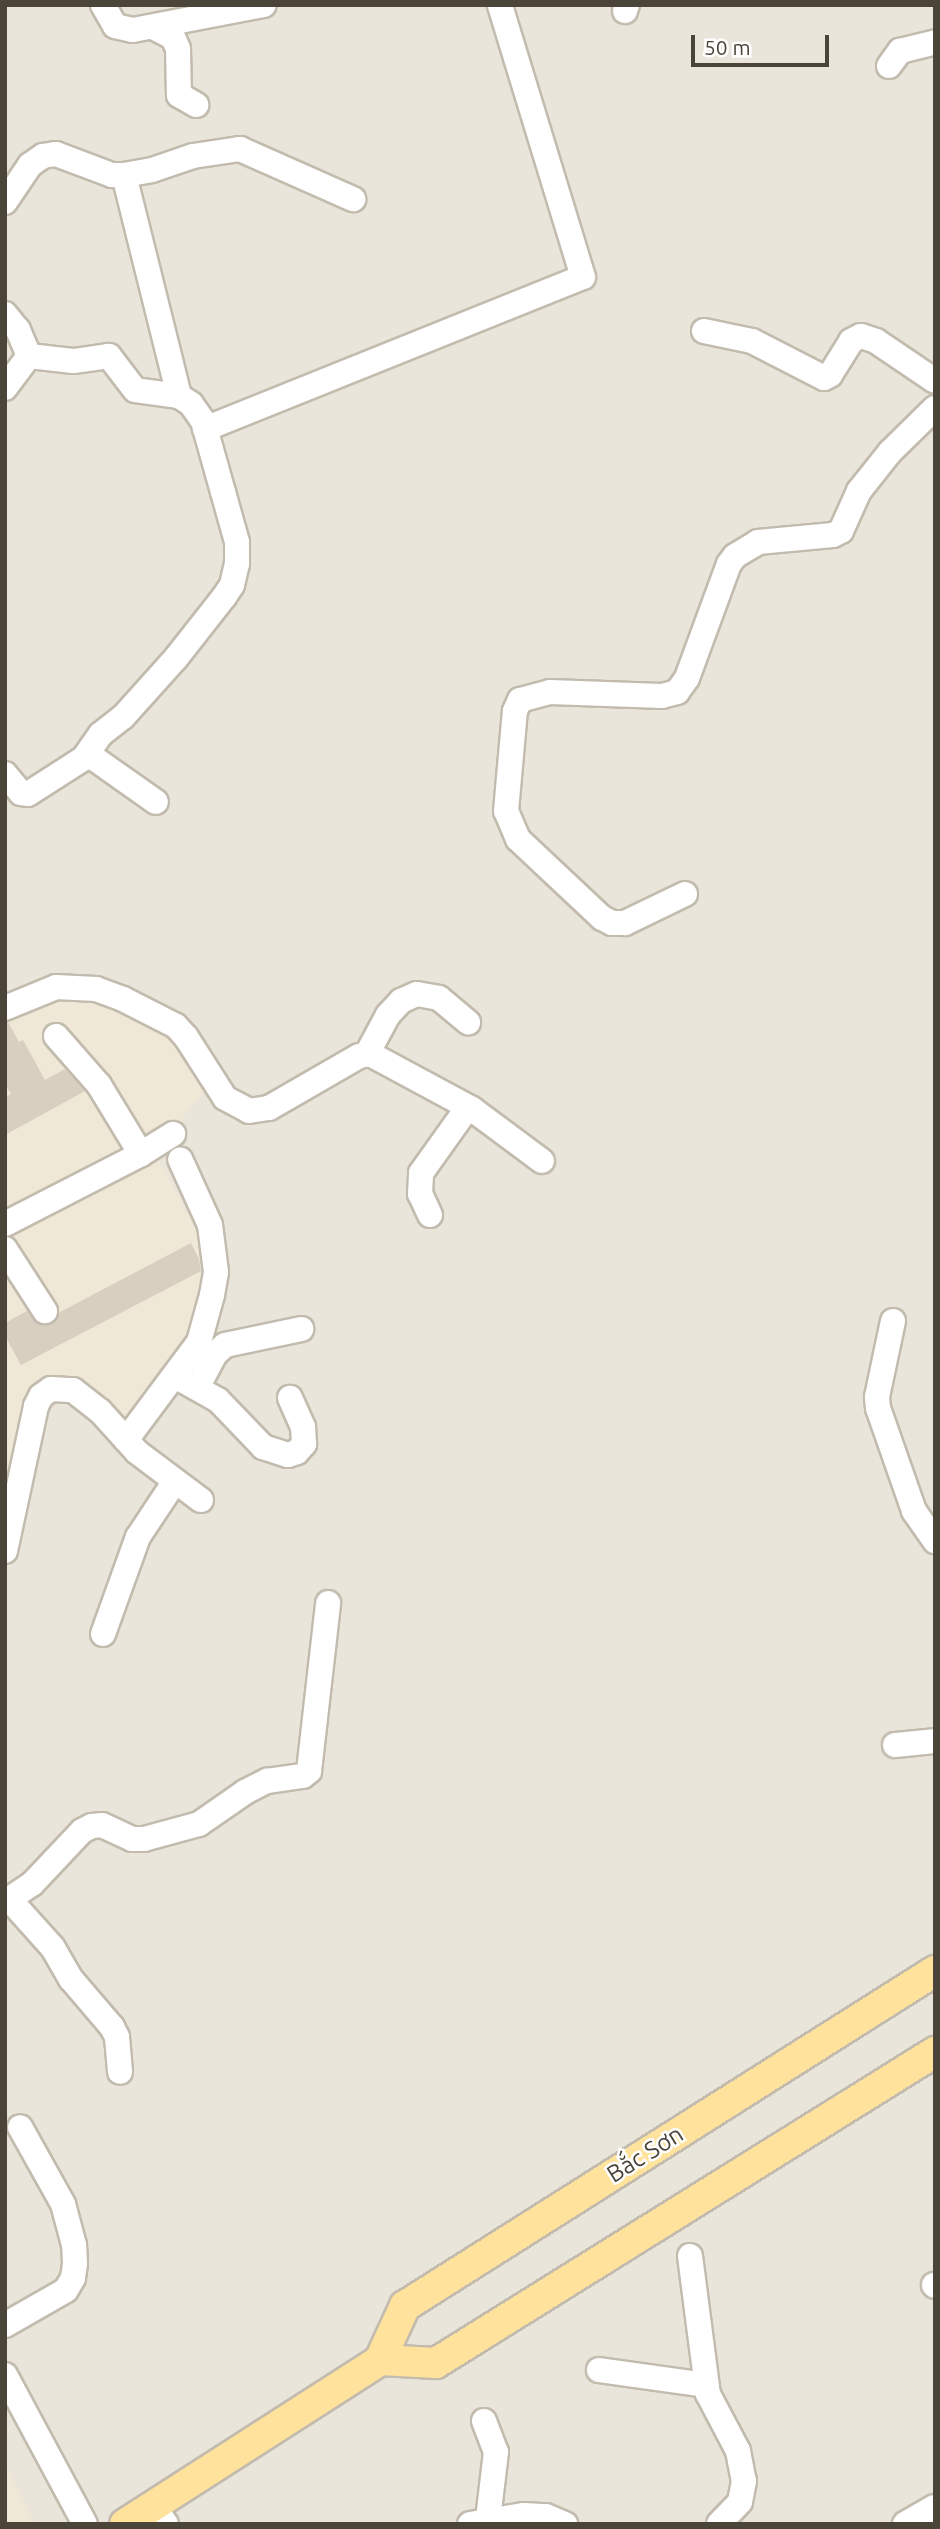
<!DOCTYPE html>
<meta charset="utf-8">
<style>
body{margin:0}
#map{position:relative;width:940px;height:2529px;overflow:hidden;background:#f6f3ec;font-family:Ubuntu,sans-serif}
div>[style]{position:absolute}
[style*='--x']{left:calc(var(--x)*1px);top:calc(var(--y)*1px);width:calc(var(--w)*1px);rotate:calc(var(--a)*1deg)}
.residential>*{inset:0;background:#eae5da}
.education>*{inset:0;background:#efe8d6}
.building>*{inset:0;background:#d8cfc1}
.roads{filter:drop-shadow(2px 0 #c2bbae) drop-shadow(-2px 0 #c2bbae) drop-shadow(0 2px #c2bbae) drop-shadow(0 -2px #c2bbae)}
.minor>*{height:24px;margin:-12px;padding:0 12px;transform-origin:12px;border-radius:12px;background:#fff}
.major>*{height:30px;margin:-15px;padding:0 15px;transform-origin:15px;border-radius:15px;background:#ffe39c}
span{translate:-50% -50%;white-space:nowrap;text-align:center;line-height:1.15;-webkit-text-stroke:5px #fff;paint-order:stroke}
.street-label{font-size:24px;color:#4b4439}
.frame{position:absolute;inset:0;border:7px solid #4b4439;pointer-events:none}
.scale{position:absolute;left:691px;top:35px;width:138px;height:32px;box-sizing:border-box;border:4px solid #4b4439;border-top:0;padding-left:9px;font-size:21px;line-height:24px;white-space:nowrap;color:#4b4439;-webkit-text-stroke:5px #fff;paint-order:stroke}
</style>
<div id="map">
<div class="residential">
<div style="clip-path:polygon(5px 5px,935px 5px,935px 2524px,5px 2524px)"></div>
</div>
<div class="education">
<div style="clip-path:polygon(55px 990px,114px 1002px,181px 1038px,203px 1083px,203px 1093px,191px 1106px,158px 1159px,203px 1243px,208px 1269px,201px 1307px,186px 1341px,132px 1418px,118px 1422px,46px 1382px,5px 1519px,5px 1016px)"></div>
<div style="clip-path:polygon(5px 2464px,35px 2524px,5px 2524px)"></div>
</div>
<div class="building">
<div style="clip-path:polygon(8px 1022px,19px 1042px,23px 1040px,45px 1080px,65px 1069px,85px 1091px,5px 1135px,5px 1097px,11px 1094px,5px 1084px,5px 1023px)"></div>
<div style="clip-path:polygon(191px 1243px,199px 1259px,201px 1271px,21px 1365px,5px 1336px,5px 1323px,27px 1311px,39px 1324px,52px 1324px,60px 1312px)"></div>
</div>
<div class="roads">
<div class="minor">
<div style="--x:103;--y:5;--w:24;--a:60"></div>
<div style="--x:115;--y:26;--w:18;--a:13"></div>
<div style="--x:133;--y:30;--w:133;--a:-10.8"></div>
<div style="--x:625;--y:11;--w:6;--a:-72"></div>
<div style="--x:153;--y:27;--w:22;--a:27"></div>
<div style="--x:173;--y:37;--w:13;--a:67"></div>
<div style="--x:178;--y:49;--w:46;--a:88.8"></div>
<div style="--x:179;--y:95;--w:20;--a:30"></div>
<div style="--x:889;--y:66;--w:19;--a:-54"></div>
<div style="--x:900;--y:51;--w:36;--a:-14"></div>
<div style="--x:124;--y:175;--w:228;--a:76"></div>
<div style="--x:5;--y:202;--w:45;--a:-56"></div>
<div style="--x:30;--y:165;--w:16;--a:-35"></div>
<div style="--x:43;--y:156;--w:13;--a:-9"></div>
<div style="--x:56;--y:154;--w:60;--a:20.6"></div>
<div style="--x:112;--y:175;--w:12;--a:0"></div>
<div style="--x:124;--y:175;--w:28;--a:-10"></div>
<div style="--x:152;--y:170;--w:43;--a:-18.9"></div>
<div style="--x:193;--y:156;--w:48;--a:-8.5"></div>
<div style="--x:240;--y:149;--w:124;--a:23.9"></div>
<div style="--x:5;--y:314;--w:21;--a:51"></div>
<div style="--x:18;--y:330;--w:28;--a:67"></div>
<div style="--x:29;--y:356;--w:40;--a:127"></div>
<div style="--x:704;--y:331;--w:49;--a:11.8"></div>
<div style="--x:752;--y:341;--w:81;--a:27.2"></div>
<div style="--x:824;--y:378;--w:7;--a:-27"></div>
<div style="--x:830;--y:375;--w:40;--a:-58"></div>
<div style="--x:851;--y:341;--w:11;--a:-27"></div>
<div style="--x:861;--y:336;--w:16;--a:18"></div>
<div style="--x:876;--y:341;--w:71;--a:34.1"></div>
<div style="--x:205;--y:429;--w:407;--a:-21.9"></div>
<div style="--x:583;--y:277;--w:284;--a:-107"></div>
<div style="--x:88;--y:754;--w:83;--a:35.2"></div>
<div style="--x:5;--y:774;--w:25;--a:50"></div>
<div style="--x:21;--y:793;--w:7;--a:8"></div>
<div style="--x:28;--y:794;--w:67;--a:-32.7"></div>
<div style="--x:84;--y:758;--w:29;--a:-55"></div>
<div style="--x:101;--y:734;--w:28;--a:-38"></div>
<div style="--x:123;--y:717;--w:79;--a:-48.1"></div>
<div style="--x:176;--y:658;--w:78;--a:-51.8"></div>
<div style="--x:224;--y:597;--w:14;--a:-56"></div>
<div style="--x:232;--y:585;--w:22;--a:-77"></div>
<div style="--x:237;--y:564;--w:22;--a:-90"></div>
<div style="--x:237;--y:542;--w:52;--a:-105.6"></div>
<div style="--x:223;--y:492;--w:74;--a:-105.7"></div>
<div style="--x:203;--y:421;--w:21;--a:-125"></div>
<div style="--x:191;--y:404;--w:14;--a:-146"></div>
<div style="--x:179;--y:396;--w:44;--a:-172.2"></div>
<div style="--x:135;--y:390;--w:43;--a:-127.4"></div>
<div style="--x:109;--y:356;--w:36;--a:172"></div>
<div style="--x:73;--y:361;--w:44;--a:-173.5"></div>
<div style="--x:685;--y:894;--w:67;--a:154.2"></div>
<div style="--x:625;--y:923;--w:13;--a:180"></div>
<div style="--x:612;--y:923;--w:11;--a:-153"></div>
<div style="--x:602;--y:918;--w:115;--a:-136.8"></div>
<div style="--x:518;--y:839;--w:30;--a:-113"></div>
<div style="--x:506;--y:811;--w:100;--a:-84.9"></div>
<div style="--x:515;--y:711;--w:12;--a:-66"></div>
<div style="--x:520;--y:700;--w:31;--a:-15"></div>
<div style="--x:550;--y:692;--w:112;--a:2"></div>
<div style="--x:662;--y:696;--w:16;--a:-15"></div>
<div style="--x:677;--y:692;--w:17;--a:-54"></div>
<div style="--x:687;--y:678;--w:121;--a:-69.8"></div>
<div style="--x:729;--y:564;--w:10;--a:-53"></div>
<div style="--x:735;--y:556;--w:27;--a:-31"></div>
<div style="--x:758;--y:542;--w:75;--a:-5.3"></div>
<div style="--x:833;--y:535;--w:9;--a:-27"></div>
<div style="--x:841;--y:531;--w:44;--a:-65.8"></div>
<div style="--x:859;--y:491;--w:50;--a:-51.5"></div>
<div style="--x:890;--y:452;--w:63;--a:-44.4"></div>
<div style="--x:5;--y:1008;--w:55;--a:-22.4"></div>
<div style="--x:56;--y:987;--w:40;--a:2.9"></div>
<div style="--x:96;--y:989;--w:29;--a:20"></div>
<div style="--x:123;--y:999;--w:59;--a:27"></div>
<div style="--x:176;--y:1026;--w:15;--a:48"></div>
<div style="--x:186;--y:1037;--w:72;--a:57.4"></div>
<div style="--x:225;--y:1098;--w:27;--a:28"></div>
<div style="--x:249;--y:1111;--w:20;--a:-9"></div>
<div style="--x:269;--y:1108;--w:104;--a:-30"></div>
<div style="--x:359;--y:1056;--w:11;--a:-10"></div>
<div style="--x:370;--y:1054;--w:116;--a:28.3"></div>
<div style="--x:472;--y:1109;--w:87;--a:36.6"></div>
<div style="--x:56;--y:1036;--w:65;--a:48.7"></div>
<div style="--x:99;--y:1085;--w:81;--a:58.7"></div>
<div style="--x:367;--y:1054;--w:44;--a:-61.7"></div>
<div style="--x:388;--y:1015;--w:19;--a:-47"></div>
<div style="--x:401;--y:1001;--w:17;--a:-24"></div>
<div style="--x:417;--y:994;--w:22;--a:10"></div>
<div style="--x:439;--y:998;--w:38;--a:40"></div>
<div style="--x:430;--y:1215;--w:23;--a:-115"></div>
<div style="--x:420;--y:1194;--w:21;--a:-87"></div>
<div style="--x:421;--y:1173;--w:81;--a:-54.5"></div>
<div style="--x:5;--y:1224;--w:153;--a:-27.2"></div>
<div style="--x:141;--y:1154;--w:38;--a:-32"></div>
<div style="--x:5;--y:1249;--w:74;--a:57.2"></div>
<div style="--x:893;--y:1321;--w:78;--a:101.9"></div>
<div style="--x:877;--y:1397;--w:11;--a:85"></div>
<div style="--x:878;--y:1408;--w:109;--a:70.7"></div>
<div style="--x:914;--y:1511;--w:37;--a:55"></div>
<div style="--x:175;--y:1376;--w:49;--a:29.2"></div>
<div style="--x:218;--y:1400;--w:65;--a:46.2"></div>
<div style="--x:263;--y:1447;--w:26;--a:18"></div>
<div style="--x:288;--y:1455;--w:9;--a:-18"></div>
<div style="--x:297;--y:1452;--w:11;--a:-49"></div>
<div style="--x:304;--y:1444;--w:17;--a:-93"></div>
<div style="--x:303;--y:1427;--w:32;--a:-114"></div>
<div style="--x:197;--y:1388;--w:38;--a:-62"></div>
<div style="--x:215;--y:1354;--w:13;--a:-42"></div>
<div style="--x:225;--y:1345;--w:78;--a:-11.9"></div>
<div style="--x:126;--y:1440;--w:122;--a:-53.3"></div>
<div style="--x:199;--y:1342;--w:49;--a:-74.5"></div>
<div style="--x:212;--y:1295;--w:23;--a:-80"></div>
<div style="--x:216;--y:1272;--w:47;--a:-97.3"></div>
<div style="--x:210;--y:1225;--w:72;--a:-114.4"></div>
<div style="--x:5;--y:1551;--w:148;--a:-77.9"></div>
<div style="--x:36;--y:1406;--w:11;--a:-63"></div>
<div style="--x:41;--y:1396;--w:12;--a:-35"></div>
<div style="--x:51;--y:1389;--w:22;--a:3"></div>
<div style="--x:73;--y:1390;--w:34;--a:38"></div>
<div style="--x:100;--y:1411;--w:55;--a:47.9"></div>
<div style="--x:137;--y:1452;--w:80;--a:36.9"></div>
<div style="--x:103;--y:1634;--w:103;--a:-70.2"></div>
<div style="--x:138;--y:1537;--w:67;--a:-56.5"></div>
<div style="--x:895;--y:1745;--w:40;--a:-5.7"></div>
<div style="--x:10;--y:1900;--w:64;--a:48.1"></div>
<div style="--x:53;--y:1948;--w:36;--a:60"></div>
<div style="--x:71;--y:1979;--w:63;--a:49.5"></div>
<div style="--x:112;--y:2027;--w:11;--a:63"></div>
<div style="--x:117;--y:2037;--w:35;--a:85"></div>
<div style="--x:5;--y:1902;--w:32;--a:-34"></div>
<div style="--x:32;--y:1884;--w:73;--a:-46.7"></div>
<div style="--x:82;--y:1831;--w:11;--a:-27"></div>
<div style="--x:92;--y:1826;--w:10;--a:-6"></div>
<div style="--x:102;--y:1825;--w:33;--a:25"></div>
<div style="--x:132;--y:1839;--w:12;--a:0"></div>
<div style="--x:144;--y:1839;--w:57;--a:-15.3"></div>
<div style="--x:199;--y:1824;--w:56;--a:-34.8"></div>
<div style="--x:245;--y:1792;--w:25;--a:-27"></div>
<div style="--x:267;--y:1781;--w:36;--a:-8"></div>
<div style="--x:303;--y:1776;--w:8;--a:-40"></div>
<div style="--x:309;--y:1771;--w:169;--a:-83.5"></div>
<div style="--x:690;--y:2256;--w:139;--a:82.6"></div>
<div style="--x:708;--y:2394;--w:64;--a:62.2"></div>
<div style="--x:738;--y:2451;--w:31;--a:79"></div>
<div style="--x:744;--y:2481;--w:21;--a:101"></div>
<div style="--x:740;--y:2502;--w:30;--a:134"></div>
<div style="--x:934;--y:2285;--w:1;--a:45"></div>
<div style="--x:5;--y:2325;--w:70;--a:-29.8"></div>
<div style="--x:66;--y:2290;--w:14;--a:-60"></div>
<div style="--x:73;--y:2278;--w:15;--a:-82"></div>
<div style="--x:75;--y:2263;--w:18;--a:-93"></div>
<div style="--x:74;--y:2245;--w:42;--a:-105"></div>
<div style="--x:63;--y:2204;--w:88;--a:-119.2"></div>
<div style="--x:599;--y:2370;--w:108;--a:8"></div>
<div style="--x:5;--y:2375;--w:169;--a:61.8"></div>
<div style="--x:484;--y:2421;--w:33;--a:69"></div>
<div style="--x:496;--y:2452;--w:67;--a:96.8"></div>
<div style="--x:153;--y:2506;--w:22;--a:54"></div>
<div style="--x:470;--y:2524;--w:55;--a:-9.5"></div>
<div style="--x:524;--y:2515;--w:22;--a:3"></div>
<div style="--x:546;--y:2516;--w:21;--a:23"></div>
<div style="--x:905;--y:2524;--w:34;--a:-30"></div>
</div>
<div class="major">
<div style="--x:380;--y:2360;--w:56;--a:3.1"></div>
<div style="--x:436;--y:2363;--w:588;--a:-31.93"></div>
<div style="--x:125;--y:2524;--w:303;--a:-32.7"></div>
<div style="--x:380;--y:2360;--w:60;--a:-65.2"></div>
<div style="--x:405;--y:2306;--w:627;--a:-32.3"></div>
</div>
</div>
<div class="street-label">
<span style="left:645px;top:2154px;rotate:-32deg">Bắc Sơn</span>
</div>
<div class="frame"></div>
<div class="scale">50 m</div>
</div>
